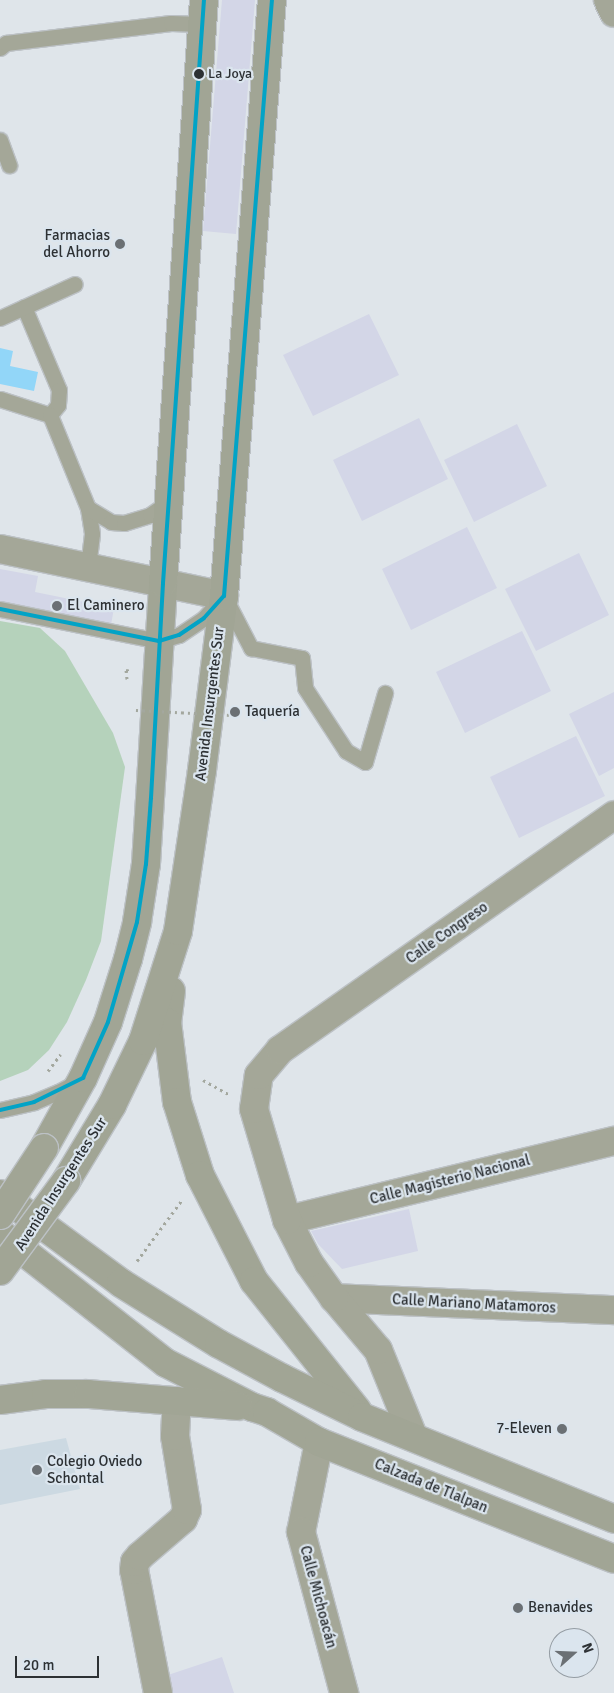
<!DOCTYPE html>
<meta charset="utf-8">
<style>
body{margin:0}
#map{position:relative;width:614px;height:1693px;overflow:hidden;background:#dfe5ea;font-family:Signika,sans-serif}
div>[style]{position:absolute}
[style*='--x']{left:calc(var(--x)*1px);top:calc(var(--y)*1px);width:calc(var(--w)*1px);rotate:calc(var(--a)*1deg)}
.built>*{inset:0;background:#ccd9e2}
.green>*{inset:0;background:#b5d2bb}
.water>*{inset:0;background:#92d6f8}
.building>*{inset:0;background:#d3d6e7}
.path>*{height:3px;margin-top:-1.5px;transform-origin:0;background:repeating-linear-gradient(90deg,#a3a79e 0 2.5px,transparent 0 6.5px)}
.roads{filter:drop-shadow(1px 0 #bcc1c5) drop-shadow(-1px 0 #bcc1c5) drop-shadow(0 1px #bcc1c5) drop-shadow(0 -1px #bcc1c5)}
.service>*{height:15px;margin:-7.5px;padding:0 7.5px;transform-origin:7.5px;border-radius:7.5px;background:#a4a798}
.minor>*{height:28px;margin:-14px;padding:0 14px;transform-origin:14px;border-radius:14px;background:#a4a798}
.tertiary>*{height:28px;margin:-14px;padding:0 14px;transform-origin:14px;border-radius:14px;background:#a4a798}
.secondary>*{height:28px;margin:-14px;padding:0 14px;transform-origin:14px;border-radius:14px;background:#a1a595}
.path-bridge>*{height:3px;margin-top:-1.5px;transform-origin:0;background:repeating-linear-gradient(90deg,#a3a79e 0 2.5px,transparent 0 6.5px)}
.bridges{filter:drop-shadow(1px 0 #bcc1c5) drop-shadow(-1px 0 #bcc1c5) drop-shadow(0 1px #bcc1c5) drop-shadow(0 -1px #bcc1c5)}
.secondary-bridge>*{height:28px;margin:-14px;padding:0 14px;transform-origin:14px;border-radius:14px;background:#a1a595}
.bus-1>*{height:4px;margin:-2px;padding:0 2px;transform-origin:2px;border-radius:2px;background:#02a3c6}
.dots>*{width:14px;height:14px;translate:-50% -50%;box-sizing:border-box;border:2px solid #dbe5ee;border-radius:50%}
span{translate:-50% -50%;white-space:nowrap;text-align:center;line-height:1.15;-webkit-text-stroke:4.5px #dbe5ee;paint-order:stroke}
.bus-label{font-size:14px;color:#2d3134}
.left{translate:0 -50%;text-align:left}
.poi-label{font-size:15px;color:#2d3134}
.right{translate:-100% -50%;text-align:right}
.street-label{font-size:15px;color:#2d3134}
.north{position:absolute;left:549px;top:1628px;width:50px;height:50px;box-sizing:border-box;background:#dbe5ee;border:1px solid #959da4;border-radius:50%;rotate:70deg;font-size:14px;font-weight:700;line-height:20px;text-align:center;color:#2d3134}
.north::after{content:'';display:block;margin:auto;width:18px;height:22px;background:#6b7074;clip-path:polygon(50% 0,100% 100%,50% 72%,0 100%)}
.scale{position:absolute;left:15px;top:1656px;width:84px;height:22px;box-sizing:border-box;border:2px solid #2d3134;border-top:0;padding-left:6px;font-size:15px;line-height:18px;white-space:nowrap;color:#2d3134;-webkit-text-stroke:4px #dbe5ee;paint-order:stroke}
</style>
<div id="map">
<div class="built">
<div style="clip-path:polygon(66px 1438px,80px 1489px,0 1505px,0 1450px)"></div>
</div>
<div class="green">
<div style="clip-path:polygon(0 621px,40px 628px,65px 651px,113px 733px,125px 767px,101px 941px,86px 980px,67px 1022px,49px 1050px,28px 1070px,0 1081px)"></div>
</div>
<div class="water">
<div style="clip-path:polygon(0 348px,13px 351px,10px 366px,38px 372px,34px 391px,0 384px)"></div>
</div>
<div class="building">
<div style="clip-path:polygon(222px 0,255px 0,236px 234px,203px 231px)"></div>
<div style="clip-path:polygon(369px 314px,399px 375px,313px 416px,283px 355px)"></div>
<div style="clip-path:polygon(419px 418px,448px 479px,362px 521px,333px 460px)"></div>
<div style="clip-path:polygon(517px 424px,547px 486px,474px 522px,444px 460px)"></div>
<div style="clip-path:polygon(467px 527px,497px 588px,411px 630px,382px 569px)"></div>
<div style="clip-path:polygon(579px 553px,609px 615px,536px 651px,505px 589px)"></div>
<div style="clip-path:polygon(0 569px,38px 576px,35px 592px,114px 608px,109px 636px,0 614px)"></div>
<div style="clip-path:polygon(522px 631px,551px 691px,465px 733px,436px 672px)"></div>
<div style="clip-path:polygon(614px 692px,614px 768px,599px 776px,569px 714px)"></div>
<div style="clip-path:polygon(576px 736px,605px 796px,519px 838px,490px 777px)"></div>
<div style="clip-path:polygon(409px 1209px,418px 1251px,342px 1269px,318px 1244px,311px 1231px)"></div>
<div style="clip-path:polygon(222px 1657px,234px 1693px,171px 1693px,165px 1676px)"></div>
</div>
<div class="path">
<div style="--x:127;--y:679;--w:9;--a:-96"></div>
<div style="--x:126;--y:670;--w:5;--a:11"></div>
<div style="--x:48;--y:1071;--w:21;--a:-53"></div>
<div style="--x:203;--y:1080;--w:29;--a:29"></div>
<div style="--x:137;--y:1261;--w:76;--a:-53.6"></div>
</div>
<div class="roads">
<div class="service">
<div style="--x:0;--y:48;--w:8;--a:-40"></div>
<div style="--x:6;--y:43;--w:166;--a:-6.9"></div>
<div style="--x:171;--y:23;--w:31;--a:2"></div>
<div style="--x:0;--y:140;--w:27;--a:70"></div>
<div style="--x:24;--y:307;--w:90;--a:67.1"></div>
<div style="--x:59;--y:390;--w:15;--a:94"></div>
<div style="--x:58;--y:405;--w:13;--a:129"></div>
<div style="--x:0;--y:318;--w:82;--a:-24.4"></div>
<div style="--x:0;--y:399;--w:52;--a:17.7"></div>
<div style="--x:50;--y:415;--w:100;--a:67.8"></div>
<div style="--x:88;--y:508;--w:26;--a:81"></div>
<div style="--x:92;--y:534;--w:34;--a:97"></div>
<div style="--x:88;--y:508;--w:27;--a:31"></div>
<div style="--x:111;--y:522;--w:13;--a:4"></div>
<div style="--x:124;--y:523;--w:27;--a:-17"></div>
<div style="--x:150;--y:515;--w:24;--a:-35"></div>
<div style="--x:0;--y:609;--w:162;--a:11.4"></div>
<div style="--x:159;--y:641;--w:21;--a:-17"></div>
<div style="--x:179;--y:635;--w:30;--a:-34"></div>
<div style="--x:204;--y:618;--w:30;--a:-48"></div>
<div style="--x:224;--y:596;--w:59;--a:62.6"></div>
<div style="--x:251;--y:648;--w:52;--a:11.1"></div>
<div style="--x:302;--y:658;--w:30;--a:84"></div>
<div style="--x:305;--y:688;--w:75;--a:56.9"></div>
<div style="--x:346;--y:751;--w:22;--a:30"></div>
<div style="--x:365;--y:762;--w:72;--a:-73.8"></div>
<div style="--x:0;--y:1110;--w:35;--a:-13"></div>
<div style="--x:34;--y:1102;--w:26;--a:-23"></div>
<div style="--x:58;--y:1092;--w:21;--a:-28"></div>
</div>
<div class="minor">
<div style="--x:608;--y:0;--w:14;--a:65"></div>
<div style="--x:287;--y:1220;--w:336;--a:-13.6"></div>
<div style="--x:334;--y:1298;--w:280;--a:2.5"></div>
<div style="--x:413;--y:1436;--w:93;--a:-112.1"></div>
<div style="--x:378;--y:1350;--w:68;--a:-130.2"></div>
<div style="--x:334;--y:1298;--w:43;--a:-125.5"></div>
<div style="--x:309;--y:1263;--w:48;--a:-117.1"></div>
<div style="--x:287;--y:1220;--w:116;--a:-106.6"></div>
<div style="--x:254;--y:1109;--w:34;--a:-82"></div>
<div style="--x:259;--y:1075;--w:33;--a:-50"></div>
<div style="--x:280;--y:1050;--w:408;--a:-35.1"></div>
<div style="--x:319;--y:1442;--w:92;--a:101.3"></div>
<div style="--x:301;--y:1532;--w:167;--a:75"></div>
<div style="--x:158;--y:1693;--w:125;--a:-101"></div>
<div style="--x:134;--y:1570;--w:8;--a:-83"></div>
<div style="--x:135;--y:1562;--w:8;--a:-50"></div>
<div style="--x:140;--y:1556;--w:57;--a:-40.7"></div>
<div style="--x:183;--y:1519;--w:10;--a:-66"></div>
<div style="--x:187;--y:1510;--w:75;--a:-99.2"></div>
<div style="--x:175;--y:1436;--w:35;--a:-87"></div>
</div>
<div class="tertiary">
<div style="--x:0;--y:549;--w:229;--a:11.8"></div>
</div>
<div class="secondary">
<div style="--x:171;--y:991;--w:31;--a:97"></div>
<div style="--x:167;--y:1022;--w:81;--a:82.9"></div>
<div style="--x:177;--y:1102;--w:77;--a:72.5"></div>
<div style="--x:200;--y:1175;--w:119;--a:63"></div>
<div style="--x:254;--y:1281;--w:165;--a:51.4"></div>
<div style="--x:44;--y:1148;--w:80;--a:-60.9"></div>
<div style="--x:83;--y:1078;--w:61;--a:-65.9"></div>
<div style="--x:108;--y:1022;--w:66;--a:-72.4"></div>
<div style="--x:128;--y:959;--w:38;--a:-76"></div>
<div style="--x:137;--y:922;--w:59;--a:-81.2"></div>
<div style="--x:146;--y:864;--w:282;--a:-86.5"></div>
<div style="--x:163;--y:583;--w:584;--a:-85.98"></div>
<div style="--x:66;--y:1181;--w:89;--a:-58.8"></div>
<div style="--x:112;--y:1105;--w:71;--a:-64.2"></div>
<div style="--x:143;--y:1041;--w:115;--a:-72.3"></div>
<div style="--x:178;--y:931;--w:163;--a:-81.5"></div>
<div style="--x:202;--y:770;--w:175;--a:-82.8"></div>
<div style="--x:224;--y:596;--w:598;--a:-85.4"></div>
<div style="--x:0;--y:1194;--w:150;--a:36.3"></div>
<div style="--x:121;--y:1283;--w:115;--a:31.9"></div>
<div style="--x:219;--y:1344;--w:72;--a:28.4"></div>
<div style="--x:282;--y:1378;--w:89;--a:26"></div>
<div style="--x:362;--y:1417;--w:272;--a:22"></div>
<div style="--x:0;--y:1233;--w:211;--a:38.1"></div>
<div style="--x:166;--y:1363;--w:97;--a:27.1"></div>
<div style="--x:252;--y:1407;--w:16;--a:18"></div>
<div style="--x:267;--y:1412;--w:60;--a:30"></div>
<div style="--x:319;--y:1442;--w:317;--a:21.6"></div>
<div style="--x:0;--y:1400;--w:46;--a:-7.4"></div>
<div style="--x:46;--y:1394;--w:42;--a:0"></div>
<div style="--x:88;--y:1394;--w:150;--a:4.6"></div>
</div>
</div>
<div class="path-bridge">
<div style="--x:136;--y:710;--w:95;--a:3"></div>
</div>
<div class="bridges">
<div class="secondary-bridge">
<div style="--x:0;--y:1215;--w:80;--a:-56.7"></div>
<div style="--x:0;--y:1271;--w:112;--a:-53.7"></div>
</div>
</div>
<div class="bus-1">
<div style="--x:0;--y:609;--w:162;--a:11.4"></div>
<div style="--x:159;--y:641;--w:21;--a:-17"></div>
<div style="--x:179;--y:635;--w:30;--a:-34"></div>
<div style="--x:204;--y:618;--w:30;--a:-48"></div>
<div style="--x:224;--y:596;--w:598;--a:-85.4"></div>
<div style="--x:0;--y:1110;--w:35;--a:-13"></div>
<div style="--x:34;--y:1102;--w:55;--a:-26.1"></div>
<div style="--x:83;--y:1078;--w:61;--a:-65.9"></div>
<div style="--x:108;--y:1022;--w:104;--a:-73.8"></div>
<div style="--x:137;--y:922;--w:59;--a:-81.2"></div>
<div style="--x:146;--y:864;--w:66;--a:-85.7"></div>
<div style="--x:151;--y:798;--w:215;--a:-86.8"></div>
<div style="--x:163;--y:583;--w:584;--a:-85.98"></div>
</div>
<div class="dots">
<div style="left:199px;top:74px;background:#2d3134"></div>
<div style="left:120px;top:244px;background:#6b7074"></div>
<div style="left:57px;top:606px;background:#6b7074"></div>
<div style="left:235px;top:712px;background:#6b7074"></div>
<div style="left:562px;top:1429px;background:#6b7074"></div>
<div style="left:37px;top:1470px;background:#6b7074"></div>
<div style="left:518px;top:1608px;background:#6b7074"></div>
</div>
<div class="bus-label">
<span class="left" style="left:208px;top:74px">La Joya</span>
</div>
<div class="poi-label">
<span class="right" style="left:110px;top:244px">Farmacias<br>del Ahorro</span>
<span class="left" style="left:67px;top:606px">El Caminero</span>
<span class="left" style="left:245px;top:712px">Taquería</span>
<span class="right" style="left:552px;top:1429px">7-Eleven</span>
<span class="left" style="left:47px;top:1470px">Colegio Oviedo<br>Schontal</span>
<span class="left" style="left:528px;top:1608px">Benavides</span>
</div>
<div class="street-label">
<span style="left:210px;top:704px;rotate:-83deg">Avenida Insurgentes Sur</span>
<span style="left:447px;top:933px;rotate:-35deg">Calle Congreso</span>
<span style="left:450px;top:1180px;rotate:-14deg">Calle Magisterio Nacional</span>
<span style="left:61px;top:1184px;rotate:-57deg">Avenida Insurgentes Sur</span>
<span style="left:474px;top:1304px;rotate:3deg">Calle Mariano Matamoros</span>
<span style="left:431px;top:1486px;rotate:22deg">Calzada de Tlalpan</span>
<span style="left:318px;top:1597px;rotate:75deg">Calle Michoacán</span>
</div>
<div class="north">N</div>
<div class="scale">20 m</div>
</div>
